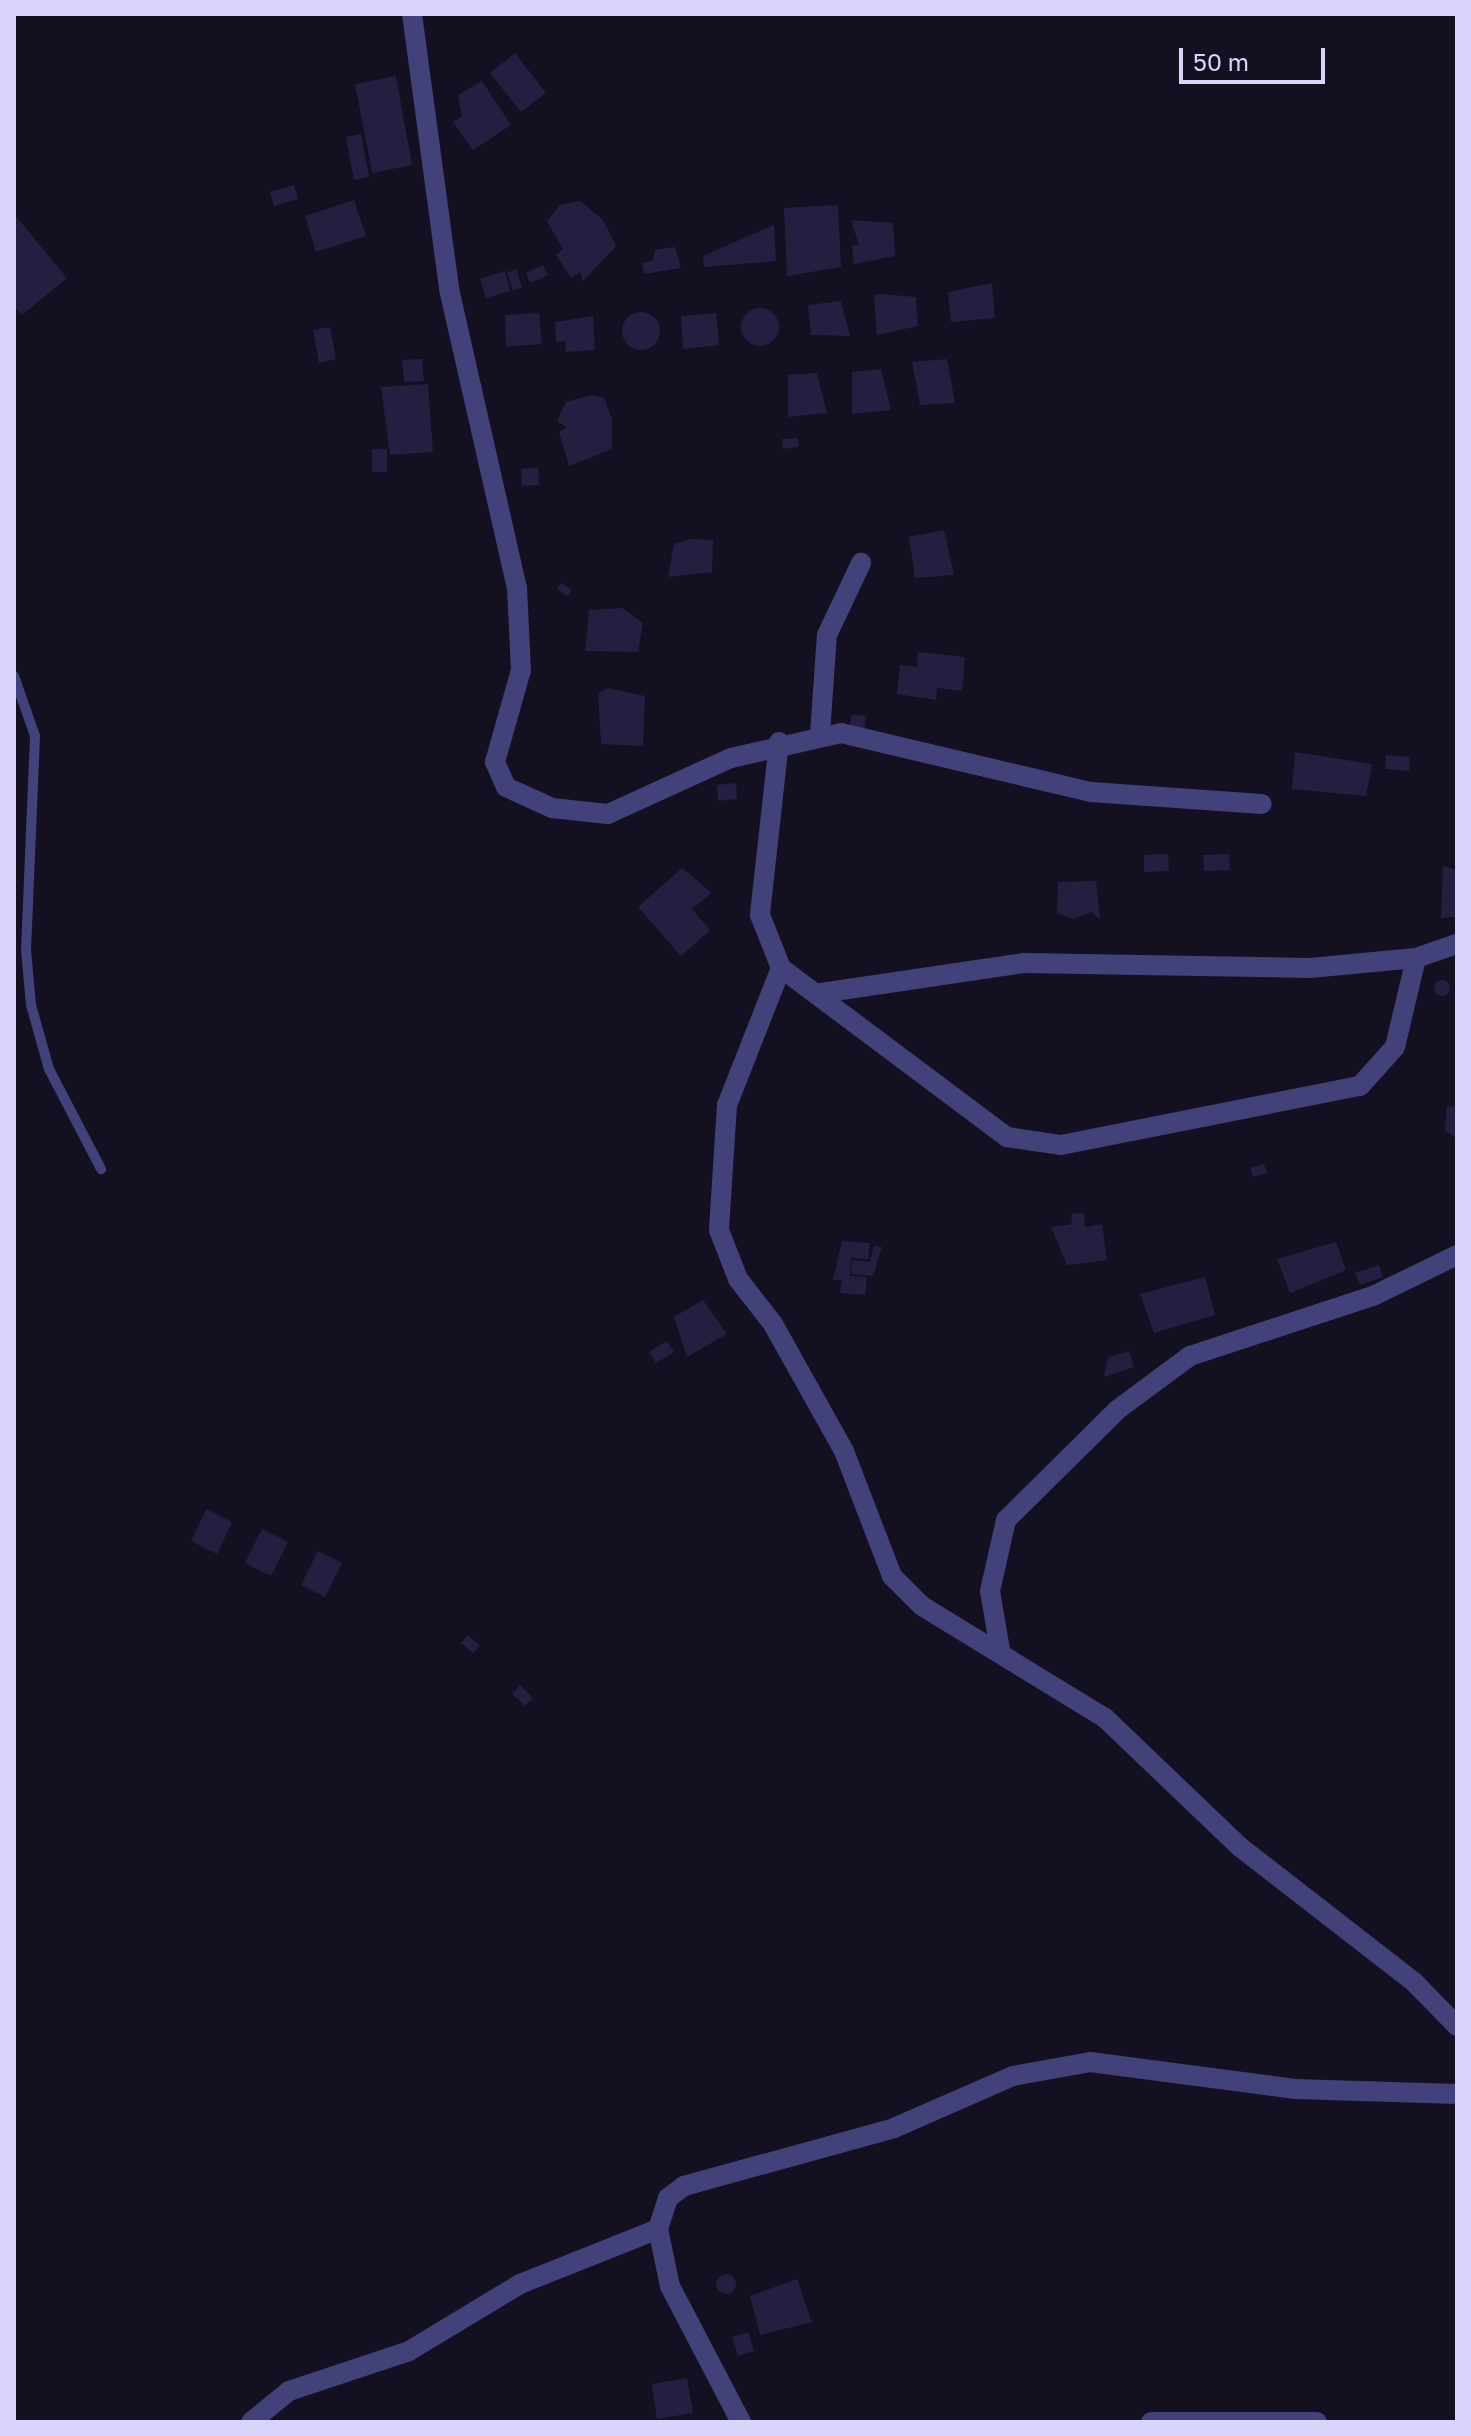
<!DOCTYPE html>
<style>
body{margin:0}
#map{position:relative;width:1471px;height:2436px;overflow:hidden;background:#131021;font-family:"Golos Text",sans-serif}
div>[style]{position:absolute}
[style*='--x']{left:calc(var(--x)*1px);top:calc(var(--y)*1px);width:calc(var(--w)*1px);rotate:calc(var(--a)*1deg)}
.building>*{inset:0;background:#251e40}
.round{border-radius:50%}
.lane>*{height:10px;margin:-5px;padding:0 5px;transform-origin:5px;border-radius:5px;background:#42417a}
.street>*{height:20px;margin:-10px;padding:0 10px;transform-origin:10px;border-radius:10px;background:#42417a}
span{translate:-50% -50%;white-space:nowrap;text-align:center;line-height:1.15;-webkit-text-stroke:7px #131021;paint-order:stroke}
.frame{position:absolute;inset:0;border:16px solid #d9d5fa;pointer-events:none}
.scale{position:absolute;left:1179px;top:48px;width:146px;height:36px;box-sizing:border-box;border:4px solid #d9d5fa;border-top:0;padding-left:10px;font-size:24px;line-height:28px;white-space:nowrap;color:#d9d5fa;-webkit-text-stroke:6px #131021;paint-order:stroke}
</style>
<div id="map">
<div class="building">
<div style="clip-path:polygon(515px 53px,546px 93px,521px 112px,490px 73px)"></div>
<div style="clip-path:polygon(396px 76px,412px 165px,372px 173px,355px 84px)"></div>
<div style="clip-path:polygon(482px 81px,511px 125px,473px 150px,453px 122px,462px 116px,458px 95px)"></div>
<div style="clip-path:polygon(361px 134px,369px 177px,354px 180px,346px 137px)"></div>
<div style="clip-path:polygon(294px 185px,298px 199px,274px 206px,270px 192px)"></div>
<div style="clip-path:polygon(354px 200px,366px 236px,316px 252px,305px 216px)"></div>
<div style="clip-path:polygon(580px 201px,603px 220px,616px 246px,583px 281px,580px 272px,571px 278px,556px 255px,563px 249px,547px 221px,560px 205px)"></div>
<div style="clip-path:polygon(838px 205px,841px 267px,787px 276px,784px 208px)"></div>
<div style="clip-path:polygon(14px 214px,67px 278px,22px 315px,14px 306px)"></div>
<div style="clip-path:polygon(851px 220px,893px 223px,895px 256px,854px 264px,852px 245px,859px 245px)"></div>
<div style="clip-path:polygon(774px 225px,776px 261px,704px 267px,703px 256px)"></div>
<div style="clip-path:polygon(675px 247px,681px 268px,644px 274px,642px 263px,652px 261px,655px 250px)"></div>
<div style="clip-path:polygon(543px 265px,548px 275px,530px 283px,526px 273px)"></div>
<div style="clip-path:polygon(516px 269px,522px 287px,513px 291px,507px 273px)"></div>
<div style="clip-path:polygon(505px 271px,510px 291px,486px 298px,480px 279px)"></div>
<div style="clip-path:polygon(992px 283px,995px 318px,951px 322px,948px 292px)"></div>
<div style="clip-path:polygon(880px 294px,916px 297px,918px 326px,877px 335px,874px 295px)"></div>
<div style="clip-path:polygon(841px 301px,850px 336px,811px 335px,808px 305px)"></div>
<div class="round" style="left:741px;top:308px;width:38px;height:38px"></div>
<div class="round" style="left:622px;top:312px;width:38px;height:38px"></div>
<div style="clip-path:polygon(539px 313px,542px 344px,506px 347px,505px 315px)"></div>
<div style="clip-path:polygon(716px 313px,719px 345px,683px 349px,681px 316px)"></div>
<div style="clip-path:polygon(593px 316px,595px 350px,566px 352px,565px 341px,556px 342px,555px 322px)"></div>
<div style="clip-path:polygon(330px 327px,336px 359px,319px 363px,313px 330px)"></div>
<div style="clip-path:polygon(422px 359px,424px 381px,404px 382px,402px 360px)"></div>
<div style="clip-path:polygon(947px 359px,955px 403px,920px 405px,912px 362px)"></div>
<div style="clip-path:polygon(881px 369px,891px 410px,852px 414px,852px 372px)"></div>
<div style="clip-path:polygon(817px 373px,827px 413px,788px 417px,788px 375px)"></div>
<div style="clip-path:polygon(428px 384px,433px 452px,390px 455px,381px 387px)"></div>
<div style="clip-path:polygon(590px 395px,604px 398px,612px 419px,612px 449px,569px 466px,559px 432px,567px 427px,557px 421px,566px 402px)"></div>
<div style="clip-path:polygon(798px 438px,799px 447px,783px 449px,782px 439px)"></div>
<div style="clip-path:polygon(372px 449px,387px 449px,387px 472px,372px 472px)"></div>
<div style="clip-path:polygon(538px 467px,539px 485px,522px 486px,521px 469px)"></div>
<div style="clip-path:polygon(944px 530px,954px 575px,915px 578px,909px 537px)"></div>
<div style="clip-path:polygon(691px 539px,713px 540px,712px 572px,668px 577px,674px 544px)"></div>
<div style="clip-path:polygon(561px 583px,572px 590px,567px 596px,557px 589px)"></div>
<div style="clip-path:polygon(622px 608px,643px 623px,638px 652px,585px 651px,589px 610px)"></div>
<div style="clip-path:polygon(918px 652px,965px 657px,962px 691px,937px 688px,936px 700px,897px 694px,900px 665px,917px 667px)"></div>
<div style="clip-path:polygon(608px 688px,645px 696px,643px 746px,601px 744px,598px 693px)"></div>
<div style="clip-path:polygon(851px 715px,866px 716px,864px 733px,849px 732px)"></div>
<div style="clip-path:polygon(1295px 752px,1372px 764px,1366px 796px,1292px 789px)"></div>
<div style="clip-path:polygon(1386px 755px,1410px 757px,1409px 771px,1385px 769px)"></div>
<div style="clip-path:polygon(736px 783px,737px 799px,718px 801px,717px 785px)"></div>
<div style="clip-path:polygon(1168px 854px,1169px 871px,1144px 872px,1144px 855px)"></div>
<div style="clip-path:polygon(1229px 854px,1230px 870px,1204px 871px,1203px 855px)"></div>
<div style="clip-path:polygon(1443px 866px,1457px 870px,1457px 917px,1441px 918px)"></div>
<div style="clip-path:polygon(682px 868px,712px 893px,692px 909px,710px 930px,681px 956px,638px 907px)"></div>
<div style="clip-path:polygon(1096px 881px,1100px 919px,1091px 912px,1073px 919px,1057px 913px,1058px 882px)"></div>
<div class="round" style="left:1434px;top:980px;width:16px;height:16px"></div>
<div style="clip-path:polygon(1447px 1106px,1457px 1107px,1457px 1139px,1445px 1130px)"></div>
<div style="clip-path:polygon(1264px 1164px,1267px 1173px,1253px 1177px,1250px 1168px)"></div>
<div style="clip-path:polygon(1084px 1213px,1085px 1227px,1102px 1224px,1107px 1260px,1067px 1265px,1051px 1227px,1072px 1224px,1071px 1214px)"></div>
<div style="clip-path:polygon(842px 1241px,870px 1243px,868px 1259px,851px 1258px,850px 1276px,867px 1277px,865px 1295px,840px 1293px,842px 1280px,833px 1280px)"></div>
<div style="clip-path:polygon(1336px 1242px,1346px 1270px,1290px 1293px,1277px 1259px)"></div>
<div style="clip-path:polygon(874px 1246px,882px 1247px,873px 1276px,851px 1274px,852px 1260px,870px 1262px)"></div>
<div style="clip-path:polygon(1379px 1265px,1383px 1277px,1360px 1285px,1355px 1273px)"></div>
<div style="clip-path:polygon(1205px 1277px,1215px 1315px,1154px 1333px,1140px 1294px)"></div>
<div style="clip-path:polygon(703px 1300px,727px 1334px,687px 1357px,674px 1317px)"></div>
<div style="clip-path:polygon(667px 1341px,674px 1352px,656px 1363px,649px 1352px)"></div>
<div style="clip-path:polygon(1129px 1351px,1134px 1367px,1104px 1377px,1108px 1357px)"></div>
<div style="clip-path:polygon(206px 1509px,232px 1522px,217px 1554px,191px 1541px)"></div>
<div style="clip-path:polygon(262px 1529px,288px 1542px,271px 1576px,245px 1563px)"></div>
<div style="clip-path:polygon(318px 1551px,342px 1563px,325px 1597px,301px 1585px)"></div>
<div style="clip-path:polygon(468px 1635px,480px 1646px,473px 1653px,461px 1643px)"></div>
<div style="clip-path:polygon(520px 1685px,533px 1698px,525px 1706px,512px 1694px)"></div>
<div class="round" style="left:716px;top:2274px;width:20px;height:20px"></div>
<div style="clip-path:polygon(797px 2279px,812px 2322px,760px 2335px,750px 2296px)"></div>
<div style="clip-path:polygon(748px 2332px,754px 2351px,738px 2356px,732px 2337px)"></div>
<div style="clip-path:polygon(687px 2378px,693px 2413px,657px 2419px,652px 2384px)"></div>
</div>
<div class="lane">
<div style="--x:14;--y:676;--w:64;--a:70.7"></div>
<div style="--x:35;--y:736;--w:214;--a:92.4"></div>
<div style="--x:26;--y:950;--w:55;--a:84.8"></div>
<div style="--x:31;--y:1005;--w:66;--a:74.3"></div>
<div style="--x:49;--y:1069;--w:113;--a:62.5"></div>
</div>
<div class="street">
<div style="--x:412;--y:14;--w:277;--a:82.3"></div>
<div style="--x:449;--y:289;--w:307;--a:77.2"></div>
<div style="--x:517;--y:588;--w:82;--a:87.2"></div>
<div style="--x:521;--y:670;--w:96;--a:105.8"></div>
<div style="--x:495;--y:762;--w:27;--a:66"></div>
<div style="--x:506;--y:787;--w:51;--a:24.5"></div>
<div style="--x:552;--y:808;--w:56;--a:6.1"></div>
<div style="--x:608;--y:814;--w:135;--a:-24.5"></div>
<div style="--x:731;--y:758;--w:113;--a:-12.8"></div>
<div style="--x:841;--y:733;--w:257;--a:13.3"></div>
<div style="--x:1091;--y:792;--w:171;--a:4"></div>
<div style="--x:820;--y:734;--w:99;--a:-86"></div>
<div style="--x:827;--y:635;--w:80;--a:-64.7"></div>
<div style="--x:779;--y:742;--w:174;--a:96.3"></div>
<div style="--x:760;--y:915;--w:57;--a:68.4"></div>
<div style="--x:781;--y:968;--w:282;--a:36.8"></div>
<div style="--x:1007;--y:1137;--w:55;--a:8.4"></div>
<div style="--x:1061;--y:1145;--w:305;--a:-11.2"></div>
<div style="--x:1360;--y:1086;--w:52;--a:-48.1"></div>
<div style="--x:1395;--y:1047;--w:91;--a:-76.7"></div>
<div style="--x:781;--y:968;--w:147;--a:111.5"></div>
<div style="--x:727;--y:1105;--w:125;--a:93.7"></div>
<div style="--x:719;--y:1230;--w:53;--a:68.8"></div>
<div style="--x:738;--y:1279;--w:57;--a:52.1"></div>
<div style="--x:773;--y:1324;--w:145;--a:60.8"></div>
<div style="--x:844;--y:1451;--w:134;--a:69"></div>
<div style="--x:892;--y:1576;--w:42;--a:45"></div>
<div style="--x:922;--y:1606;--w:215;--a:31.5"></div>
<div style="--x:1105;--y:1718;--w:187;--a:43.7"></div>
<div style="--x:1240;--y:1847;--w:220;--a:37.8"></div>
<div style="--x:1414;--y:1982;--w:62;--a:45.7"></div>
<div style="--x:821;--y:993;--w:205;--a:-8.4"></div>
<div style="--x:1024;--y:963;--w:286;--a:1"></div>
<div style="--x:1310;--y:968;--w:106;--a:-5.4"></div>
<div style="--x:1416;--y:958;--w:43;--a:-18.9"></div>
<div style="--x:1000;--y:1650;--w:60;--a:-99.6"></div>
<div style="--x:990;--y:1591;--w:73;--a:-77.3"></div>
<div style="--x:1006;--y:1520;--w:156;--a:-44.7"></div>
<div style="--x:1117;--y:1410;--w:91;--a:-36.5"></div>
<div style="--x:1190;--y:1356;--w:193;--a:-18.2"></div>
<div style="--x:1373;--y:1296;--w:93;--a:-26"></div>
<div style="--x:251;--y:2422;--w:49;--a:-39.2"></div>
<div style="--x:289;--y:2391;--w:126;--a:-18.4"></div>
<div style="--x:409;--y:2351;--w:130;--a:-31.1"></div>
<div style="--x:520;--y:2284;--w:149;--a:-21.7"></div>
<div style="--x:741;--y:2422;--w:153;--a:-117.6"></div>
<div style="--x:670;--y:2286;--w:58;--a:-101.9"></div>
<div style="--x:658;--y:2229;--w:33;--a:-72"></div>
<div style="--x:668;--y:2198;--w:20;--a:-37"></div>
<div style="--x:684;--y:2186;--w:218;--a:-15.4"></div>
<div style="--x:894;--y:2128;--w:130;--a:-23.6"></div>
<div style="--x:1013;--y:2076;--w:78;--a:-10.3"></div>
<div style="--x:1090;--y:2062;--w:207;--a:7.5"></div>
<div style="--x:1295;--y:2089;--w:162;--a:1.8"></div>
<div style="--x:1151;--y:2422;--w:166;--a:0"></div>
</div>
<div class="frame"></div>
<div class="scale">50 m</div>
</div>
